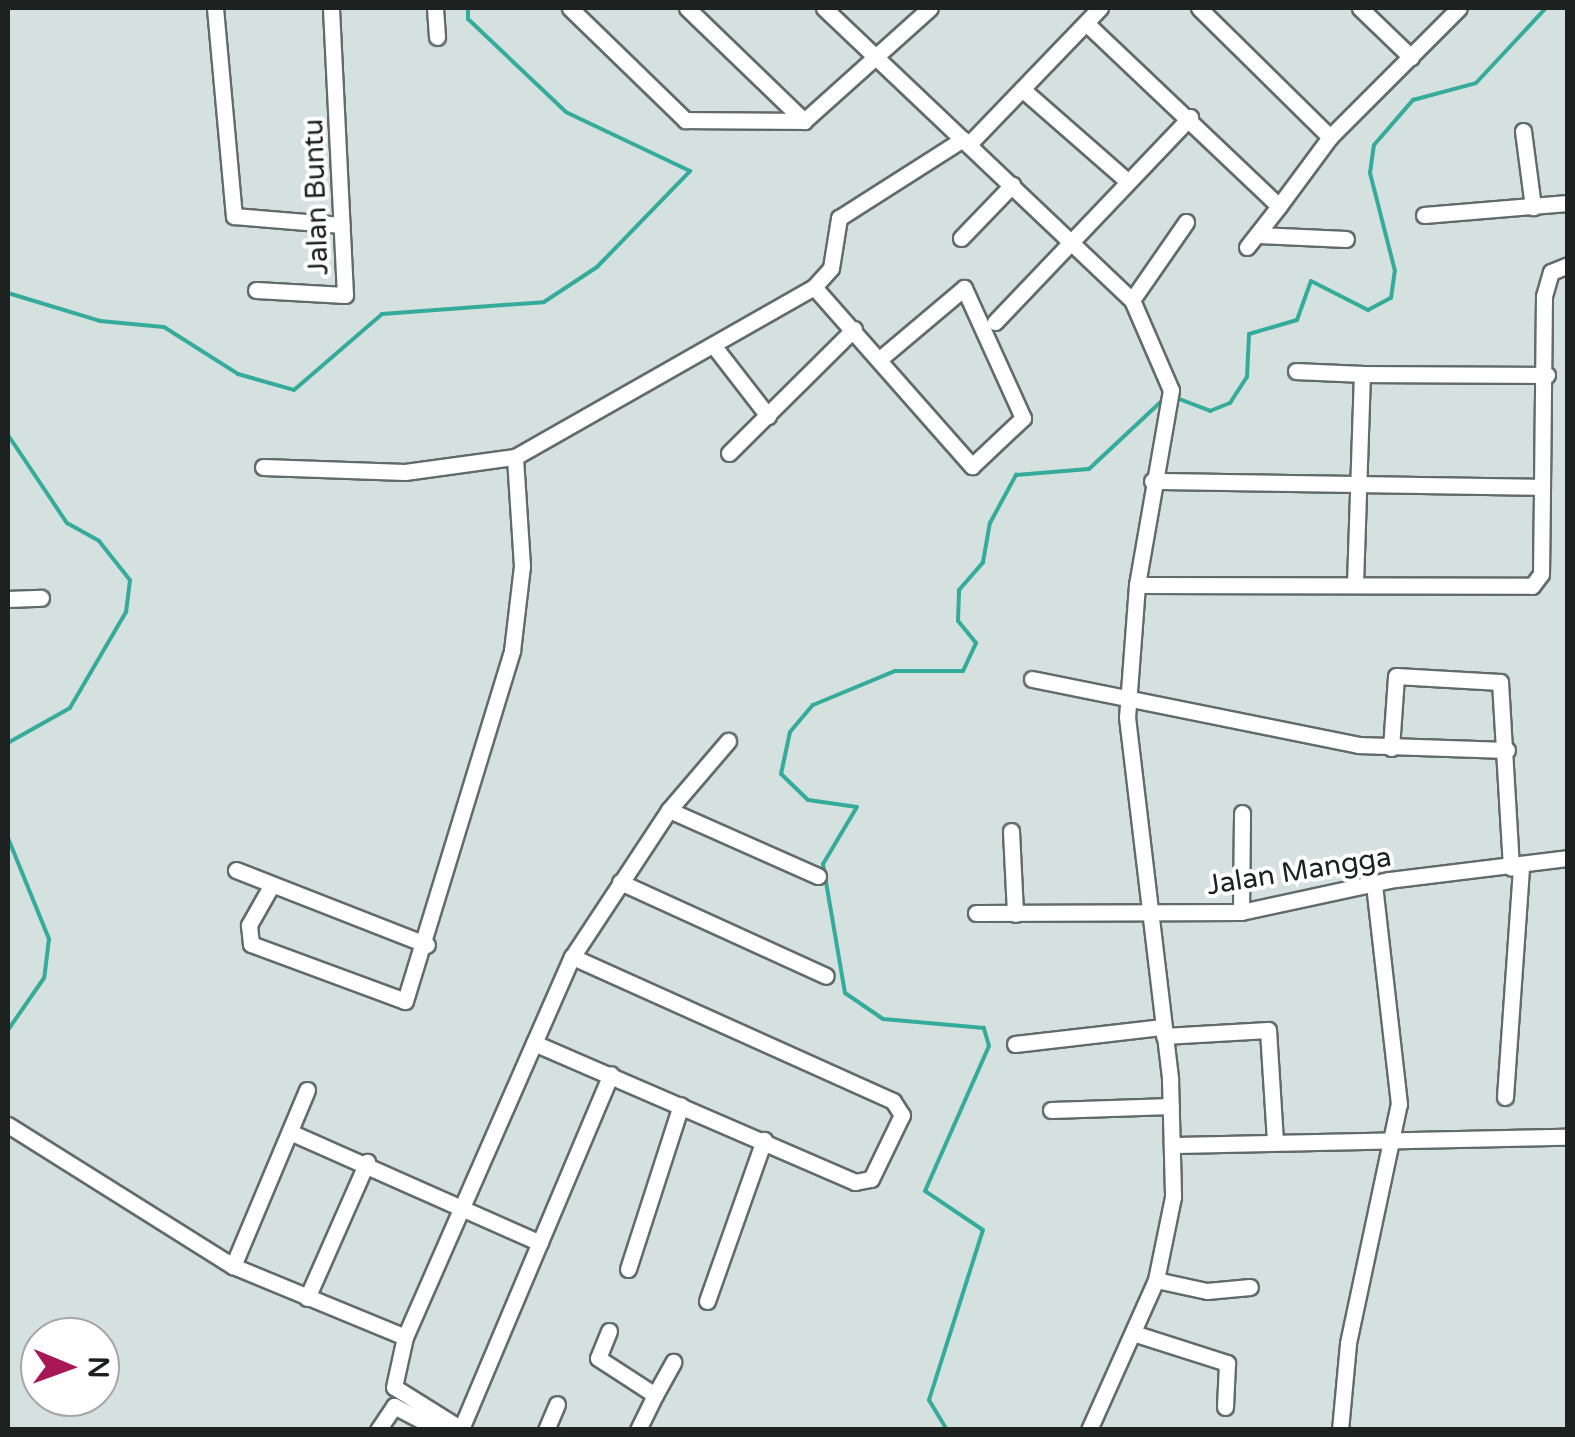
<!DOCTYPE html>
<style>
body{margin:0}
#map{position:relative;width:1575px;height:1437px;overflow:hidden;background:#d5e1df;font-family:"Varela Round",sans-serif}
div>[style]{position:absolute}
[style*='--x']{left:calc(var(--x)*1px);top:calc(var(--y)*1px);width:calc(var(--w)*1px);rotate:calc(var(--a)*1deg)}
.stream>*{height:4px;margin:-2px;padding:0 2px;transform-origin:2px;border-radius:2px;background:#34ab9b}
.roads{filter:drop-shadow(2px 0 #616c6a) drop-shadow(-2px 0 #616c6a) drop-shadow(0 2px #616c6a) drop-shadow(0 -2px #616c6a)}
.minor>*{height:15px;margin:-7.5px;padding:0 7.5px;transform-origin:7.5px;border-radius:7.5px;background:#fff}
span{translate:-50% -50%;white-space:nowrap;text-align:center;line-height:1.15;-webkit-text-stroke:8px #fff;paint-order:stroke}
.street-label{font-size:28px;color:#1d2120}
.frame{position:absolute;inset:0;border:10px solid #1d2120;pointer-events:none}
.north{position:absolute;left:20px;top:1317px;width:100px;height:100px;box-sizing:border-box;background:#fff;border:2px solid #a5a6a6;border-radius:50%;rotate:91deg;font-size:28px;font-weight:700;line-height:40px;text-align:center;color:#1d2120}
.north::after{content:'';display:block;margin:auto;width:35px;height:45px;background:#a81856;clip-path:polygon(50% 0,100% 100%,50% 72%,0 100%)}
</style>
<div id="map">
<div class="stream">
<div style="--x:8;--y:293;--w:96;--a:16.9"></div>
<div style="--x:100;--y:321;--w:64;--a:5.4"></div>
<div style="--x:164;--y:327;--w:88;--a:32.4"></div>
<div style="--x:238;--y:374;--w:58;--a:15.9"></div>
<div style="--x:294;--y:390;--w:116;--a:-40.8"></div>
<div style="--x:382;--y:314;--w:162;--a:-4.2"></div>
<div style="--x:544;--y:302;--w:64;--a:-33.4"></div>
<div style="--x:597;--y:267;--w:134;--a:-45.9"></div>
<div style="--x:690;--y:171;--w:137;--a:-154.6"></div>
<div style="--x:566;--y:112;--w:135;--a:-136.5"></div>
<div style="--x:468;--y:19;--w:11;--a:-90"></div>
<div style="--x:1174;--y:397;--w:39;--a:21"></div>
<div style="--x:1210;--y:411;--w:22;--a:-22"></div>
<div style="--x:1230;--y:403;--w:31;--a:-57"></div>
<div style="--x:1247;--y:377;--w:43;--a:-87.3"></div>
<div style="--x:1249;--y:334;--w:50;--a:-16.3"></div>
<div style="--x:1297;--y:320;--w:41;--a:-70.3"></div>
<div style="--x:1311;--y:281;--w:64;--a:27"></div>
<div style="--x:1368;--y:310;--w:26;--a:-28"></div>
<div style="--x:1391;--y:298;--w:27;--a:-82"></div>
<div style="--x:1395;--y:271;--w:101;--a:-104.3"></div>
<div style="--x:1370;--y:173;--w:28;--a:-82"></div>
<div style="--x:1374;--y:145;--w:60;--a:-49.1"></div>
<div style="--x:1413;--y:100;--w:65;--a:-15.1"></div>
<div style="--x:1476;--y:83;--w:103;--a:-47"></div>
<div style="--x:8;--y:435;--w:106;--a:56.2"></div>
<div style="--x:67;--y:523;--w:37;--a:29"></div>
<div style="--x:99;--y:541;--w:50;--a:51.5"></div>
<div style="--x:130;--y:580;--w:32;--a:97"></div>
<div style="--x:126;--y:612;--w:111;--a:120.3"></div>
<div style="--x:70;--y:708;--w:71;--a:150.6"></div>
<div style="--x:8;--y:838;--w:109;--a:67.9"></div>
<div style="--x:49;--y:939;--w:39;--a:97"></div>
<div style="--x:44;--y:978;--w:63;--a:124.7"></div>
<div style="--x:947;--y:1430;--w:35;--a:-121"></div>
<div style="--x:929;--y:1400;--w:178;--a:-72.4"></div>
<div style="--x:983;--y:1230;--w:70;--a:-146.1"></div>
<div style="--x:925;--y:1191;--w:158;--a:-66.2"></div>
<div style="--x:989;--y:1046;--w:19;--a:-106"></div>
<div style="--x:984;--y:1028;--w:101;--a:-174.9"></div>
<div style="--x:883;--y:1019;--w:46;--a:-145.6"></div>
<div style="--x:845;--y:993;--w:131;--a:-99.7"></div>
<div style="--x:823;--y:864;--w:66;--a:-59.2"></div>
<div style="--x:857;--y:807;--w:49;--a:-171.9"></div>
<div style="--x:808;--y:800;--w:37;--a:-136"></div>
<div style="--x:781;--y:774;--w:43;--a:-77.9"></div>
<div style="--x:790;--y:732;--w:35;--a:-50"></div>
<div style="--x:813;--y:705;--w:89;--a:-22.5"></div>
<div style="--x:895;--y:671;--w:68;--a:0"></div>
<div style="--x:963;--y:671;--w:31;--a:-65"></div>
<div style="--x:976;--y:643;--w:28;--a:-129"></div>
<div style="--x:958;--y:621;--w:31;--a:-88"></div>
<div style="--x:959;--y:590;--w:37;--a:-49"></div>
<div style="--x:983;--y:562;--w:40;--a:-80"></div>
<div style="--x:990;--y:523;--w:55;--a:-61.6"></div>
<div style="--x:1016;--y:475;--w:73;--a:-4.7"></div>
<div style="--x:1089;--y:469;--w:104;--a:-43.1"></div>
</div>
<div class="roads">
<div class="minor">
<div style="--x:215;--y:8;--w:209;--a:84.8"></div>
<div style="--x:234;--y:216;--w:108;--a:4.8"></div>
<div style="--x:435;--y:8;--w:29;--a:86"></div>
<div style="--x:570;--y:8;--w:161;--a:44.2"></div>
<div style="--x:685;--y:120;--w:119;--a:0.5"></div>
<div style="--x:804;--y:121;--w:169;--a:-41.9"></div>
<div style="--x:687;--y:8;--w:163;--a:44"></div>
<div style="--x:824;--y:8;--w:424;--a:43.5"></div>
<div style="--x:1132;--y:300;--w:98;--a:66.6"></div>
<div style="--x:1171;--y:390;--w:198;--a:99.9"></div>
<div style="--x:1137;--y:585;--w:132;--a:94.3"></div>
<div style="--x:1127;--y:717;--w:365;--a:83.2"></div>
<div style="--x:1170;--y:1079;--w:118;--a:88.5"></div>
<div style="--x:1173;--y:1197;--w:85;--a:101.6"></div>
<div style="--x:1156;--y:1280;--w:164;--a:114.1"></div>
<div style="--x:1199;--y:8;--w:184;--a:44.6"></div>
<div style="--x:1360;--y:8;--w:71;--a:43.9"></div>
<div style="--x:1086;--y:23;--w:266;--a:43.5"></div>
<div style="--x:1279;--y:206;--w:86;--a:-53.5"></div>
<div style="--x:1330;--y:137;--w:182;--a:-45"></div>
<div style="--x:1022;--y:89;--w:140;--a:41.2"></div>
<div style="--x:1523;--y:131;--w:77;--a:82.5"></div>
<div style="--x:969;--y:144;--w:189;--a:-46.1"></div>
<div style="--x:1424;--y:215;--w:144;--a:-4.8"></div>
<div style="--x:1258;--y:235;--w:88;--a:2.6"></div>
<div style="--x:961;--y:238;--w:74;--a:-46.1"></div>
<div style="--x:1247;--y:247;--w:52;--a:-52"></div>
<div style="--x:814;--y:287;--w:25;--a:-48"></div>
<div style="--x:831;--y:268;--w:51;--a:-80.9"></div>
<div style="--x:839;--y:218;--w:147;--a:-32.5"></div>
<div style="--x:256;--y:290;--w:89;--a:3.2"></div>
<div style="--x:345;--y:295;--w:287;--a:-92.8"></div>
<div style="--x:1132;--y:300;--w:95;--a:-55.3"></div>
<div style="--x:995;--y:322;--w:283;--a:-46.4"></div>
<div style="--x:713;--y:345;--w:90;--a:52.2"></div>
<div style="--x:1296;--y:371;--w:66;--a:2.6"></div>
<div style="--x:729;--y:453;--w:176;--a:-44.8"></div>
<div style="--x:263;--y:467;--w:142;--a:2"></div>
<div style="--x:405;--y:472;--w:111;--a:-7.8"></div>
<div style="--x:1542;--y:487;--w:191;--a:-89.4"></div>
<div style="--x:1544;--y:296;--w:25;--a:-74"></div>
<div style="--x:1551;--y:272;--w:18;--a:-22"></div>
<div style="--x:1355;--y:584;--w:210;--a:-88.1"></div>
<div style="--x:1362;--y:374;--w:185;--a:0.3"></div>
<div style="--x:1137;--y:585;--w:395;--a:0.1"></div>
<div style="--x:1532;--y:586;--w:15;--a:-53"></div>
<div style="--x:1541;--y:574;--w:87;--a:-89.3"></div>
<div style="--x:1542;--y:487;--w:390;--a:-179.1"></div>
<div style="--x:8;--y:599;--w:33;--a:-2"></div>
<div style="--x:1032;--y:679;--w:333;--a:11.4"></div>
<div style="--x:1358;--y:745;--w:149;--a:1.9"></div>
<div style="--x:1391;--y:748;--w:72;--a:-86"></div>
<div style="--x:1396;--y:676;--w:104;--a:3.3"></div>
<div style="--x:1500;--y:682;--w:186;--a:86.6"></div>
<div style="--x:669;--y:810;--w:163;--a:23.9"></div>
<div style="--x:1011;--y:831;--w:83;--a:87.2"></div>
<div style="--x:236;--y:870;--w:205;--a:21.4"></div>
<div style="--x:620;--y:882;--w:226;--a:24.5"></div>
<div style="--x:270;--y:888;--w:43;--a:119.6"></div>
<div style="--x:249;--y:925;--w:19;--a:84"></div>
<div style="--x:251;--y:944;--w:164;--a:20.3"></div>
<div style="--x:405;--y:1001;--w:366;--a:-73"></div>
<div style="--x:512;--y:651;--w:86;--a:-83.3"></div>
<div style="--x:522;--y:566;--w:109;--a:-93.7"></div>
<div style="--x:515;--y:457;--w:344;--a:-29.6"></div>
<div style="--x:814;--y:287;--w:239;--a:48.6"></div>
<div style="--x:972;--y:466;--w:70;--a:-43.3"></div>
<div style="--x:1023;--y:418;--w:143;--a:-114.4"></div>
<div style="--x:964;--y:288;--w:107;--a:139.9"></div>
<div style="--x:1241;--y:912;--w:99;--a:-89.4"></div>
<div style="--x:976;--y:913;--w:265;--a:-0.2"></div>
<div style="--x:1241;--y:912;--w:151;--a:-12.2"></div>
<div style="--x:1389;--y:880;--w:180;--a:-7"></div>
<div style="--x:1164;--y:1036;--w:104;--a:-3.3"></div>
<div style="--x:1268;--y:1030;--w:110;--a:86.4"></div>
<div style="--x:534;--y:1043;--w:350;--a:23.4"></div>
<div style="--x:855;--y:1182;--w:16;--a:-11"></div>
<div style="--x:871;--y:1179;--w:71;--a:-64.2"></div>
<div style="--x:902;--y:1115;--w:17;--a:-123"></div>
<div style="--x:893;--y:1101;--w:352;--a:-155.8"></div>
<div style="--x:1015;--y:1044;--w:149;--a:-6.6"></div>
<div style="--x:1505;--y:1097;--w:232;--a:-86"></div>
<div style="--x:1051;--y:1110;--w:120;--a:-1.9"></div>
<div style="--x:8;--y:1125;--w:266;--a:32.1"></div>
<div style="--x:233;--y:1266;--w:186;--a:22.4"></div>
<div style="--x:292;--y:1133;--w:271;--a:23.9"></div>
<div style="--x:1172;--y:1145;--w:396;--a:-1.2"></div>
<div style="--x:233;--y:1266;--w:191;--a:-67.2"></div>
<div style="--x:628;--y:1269;--w:172;--a:-72.1"></div>
<div style="--x:1156;--y:1280;--w:52;--a:12.2"></div>
<div style="--x:1207;--y:1291;--w:43;--a:-5.3"></div>
<div style="--x:307;--y:1298;--w:149;--a:-66.2"></div>
<div style="--x:707;--y:1301;--w:171;--a:-70.5"></div>
<div style="--x:609;--y:1331;--w:29;--a:112"></div>
<div style="--x:598;--y:1358;--w:68;--a:33"></div>
<div style="--x:655;--y:1395;--w:39;--a:116"></div>
<div style="--x:1133;--y:1333;--w:99;--a:17.7"></div>
<div style="--x:1227;--y:1363;--w:44;--a:92.6"></div>
<div style="--x:655;--y:1395;--w:38;--a:-61"></div>
<div style="--x:461;--y:1429;--w:385;--a:-67.1"></div>
<div style="--x:378;--y:1430;--w:29;--a:-56"></div>
<div style="--x:394;--y:1406;--w:52;--a:27.6"></div>
<div style="--x:463;--y:1430;--w:81;--a:-148.1"></div>
<div style="--x:394;--y:1387;--w:51;--a:-77.6"></div>
<div style="--x:405;--y:1337;--w:415;--a:-66.3"></div>
<div style="--x:572;--y:957;--w:176;--a:-56.6"></div>
<div style="--x:669;--y:810;--w:91;--a:-49.5"></div>
<div style="--x:546;--y:1430;--w:28;--a:-67"></div>
<div style="--x:1340;--y:1430;--w:87;--a:-84.7"></div>
<div style="--x:1348;--y:1343;--w:244;--a:-78"></div>
<div style="--x:1399;--y:1104;--w:222;--a:-96.5"></div>
</div>
</div>
<div class="street-label">
<span style="left:316px;top:197px;rotate:-92deg">Jalan Buntu</span>
<span style="left:1299px;top:871px;rotate:-9deg">Jalan Mangga</span>
</div>
<div class="frame"></div>
<div class="north">N</div>
</div>
